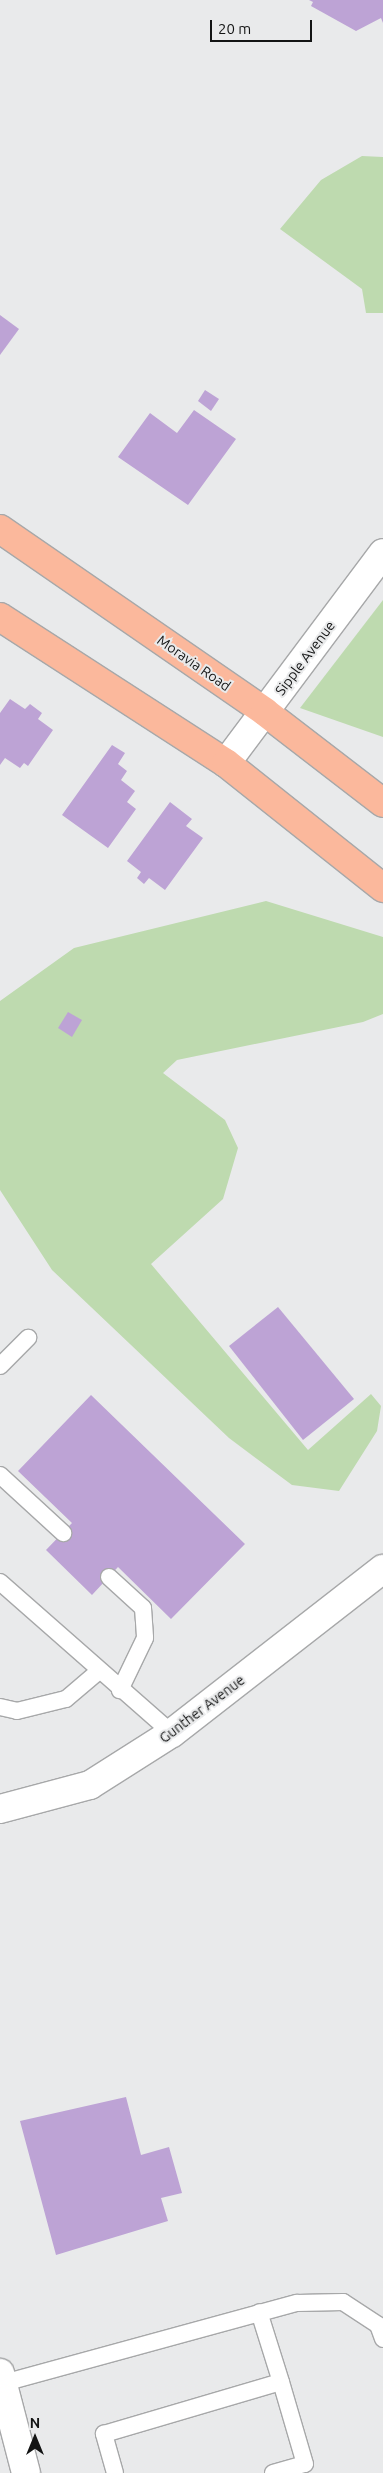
<!DOCTYPE html>
<style>
body{margin:0}
#map{position:relative;width:383px;height:2473px;overflow:hidden;background:#e9eaeb;font-family:Ubuntu,sans-serif}
div>[style]{position:absolute}
[style*='--x']{left:calc(var(--x)*1px);top:calc(var(--y)*1px);width:calc(var(--w)*1px);rotate:calc(var(--a)*1deg)}
.green>*{inset:0;background:#bedaaf}
.building>*{inset:0;background:#bda3d5}
.roads{filter:drop-shadow(1px 0 #a7a8a9) drop-shadow(-1px 0 #a7a8a9) drop-shadow(0 1px #a7a8a9) drop-shadow(0 -1px #a7a8a9)}
.service>*{height:16px;margin:-8px;padding:0 8px;transform-origin:8px;border-radius:8px;background:#fff}
.minor>*{height:28px;margin:-14px;padding:0 14px;transform-origin:14px;border-radius:14px;background:#fff}
.primary>*{height:28px;margin:-14px;padding:0 14px;transform-origin:14px;border-radius:14px;background:#fbb89c}
span{translate:-50% -50%;white-space:nowrap;text-align:center;line-height:1.15;-webkit-text-stroke:4px #e9eaeb;paint-order:stroke}
.street-label{font-size:14px;color:#131414}
.north{position:absolute;left:10px;top:2413px;width:50px;height:50px;-webkit-text-stroke:4px #e9eaeb;paint-order:stroke;rotate:0deg;font-size:14px;font-weight:700;line-height:20px;text-align:center;color:#131414}
.north::after{content:'';display:block;margin:auto;width:18px;height:22px;background:#131414;clip-path:polygon(50% 0,100% 100%,50% 72%,0 100%)}
.scale{position:absolute;left:210px;top:20px;width:102px;height:22px;box-sizing:border-box;border:2px solid #131414;border-top:0;padding-left:6px;font-size:15px;line-height:18px;white-space:nowrap;color:#131414;-webkit-text-stroke:4px #e9eaeb;paint-order:stroke}
</style>
<div id="map">
<div class="green">
<div style="clip-path:polygon(362px 156px,383px 157px,383px 313px,366px 313px,362px 289px,280px 229px,321px 180px)"></div>
<div style="clip-path:polygon(383px 600px,383px 737px,300px 708px)"></div>
<div style="clip-path:polygon(266px 901px,383px 937px,383px 1014px,363px 1022px,177px 1060px,163px 1073px,225px 1120px,238px 1148px,223px 1199px,151px 1264px,308px 1450px,371px 1394px,381px 1406px,377px 1431px,339px 1491px,292px 1485px,229px 1438px,52px 1270px,0 1190px,0 1001px,74px 948px)"></div>
</div>
<div class="building">
<div style="clip-path:polygon(309px 0,383px 0,383px 23px,381px 18px,356px 31px,311px 6px,313px 2px)"></div>
<div style="clip-path:polygon(0 315px,19px 329px,0 355px)"></div>
<div style="clip-path:polygon(205px 390px,219px 399px,211px 411px,198px 401px)"></div>
<div style="clip-path:polygon(194px 410px,236px 439px,188px 505px,118px 457px,150px 413px,177px 433px)"></div>
<div style="clip-path:polygon(10px 699px,25px 709px,30px 704px,42px 713px,38px 719px,53px 730px,28px 766px,24px 763px,20px 768px,5px 758px,0 765px,0 713px)"></div>
<div style="clip-path:polygon(112px 745px,125px 753px,118px 764px,127px 771px,121px 780px,135px 791px,127px 802px,136px 809px,108px 848px,62px 815px)"></div>
<div style="clip-path:polygon(170px 802px,192px 819px,186px 826px,203px 838px,165px 890px,149px 878px,144px 884px,137px 878px,141px 872px,127px 861px)"></div>
<div style="clip-path:polygon(68px 1012px,82px 1020px,72px 1037px,58px 1028px)"></div>
<div style="clip-path:polygon(278px 1307px,354px 1399px,303px 1440px,229px 1346px)"></div>
<div style="clip-path:polygon(91px 1395px,245px 1544px,171px 1619px,118px 1567px,92px 1595px,46px 1550px,72px 1523px,18px 1471px)"></div>
<div style="clip-path:polygon(126px 2097px,141px 2155px,169px 2147px,182px 2193px,161px 2198px,168px 2221px,56px 2255px,20px 2121px)"></div>
</div>
<div class="roads">
<div class="service">
<div style="--x:0;--y:1366;--w:40;--a:-45"></div>
<div style="--x:0;--y:1475;--w:86;--a:42.6"></div>
<div style="--x:109;--y:1577;--w:46;--a:42.4"></div>
<div style="--x:143;--y:1608;--w:30;--a:86"></div>
<div style="--x:145;--y:1638;--w:58;--a:115.7"></div>
<div style="--x:0;--y:1582;--w:229;--a:41.3"></div>
<div style="--x:0;--y:1707;--w:17;--a:13"></div>
<div style="--x:17;--y:1711;--w:50;--a:-13.8"></div>
<div style="--x:66;--y:1699;--w:43;--a:-40.3"></div>
<div style="--x:0;--y:2384;--w:308;--a:-15.3"></div>
<div style="--x:297;--y:2303;--w:46;--a:-1.2"></div>
<div style="--x:343;--y:2302;--w:42;--a:33.3"></div>
<div style="--x:378;--y:2325;--w:15;--a:70"></div>
<div style="--x:115;--y:2473;--w:41;--a:-105.8"></div>
<div style="--x:104;--y:2434;--w:184;--a:-16.4"></div>
<div style="--x:281;--y:2382;--w:73;--a:-107.4"></div>
<div style="--x:273;--y:2473;--w:33;--a:-16"></div>
<div style="--x:305;--y:2464;--w:85;--a:-106.3"></div>
</div>
<div class="minor">
<div style="--x:226;--y:763;--w:262;--a:-53.2"></div>
<div style="--x:0;--y:1809;--w:93;--a:-14.9"></div>
<div style="--x:90;--y:1785;--w:97;--a:-32.4"></div>
<div style="--x:172;--y:1733;--w:267;--a:-37.9"></div>
<div style="--x:0;--y:2373;--w:103;--a:75.4"></div>
</div>
<div class="primary">
<div style="--x:0;--y:529;--w:322;--a:34.6"></div>
<div style="--x:265;--y:712;--w:149;--a:37.6"></div>
<div style="--x:0;--y:617;--w:269;--a:32.9"></div>
<div style="--x:226;--y:763;--w:201;--a:38.5"></div>
</div>
</div>
<div class="street-label">
<span style="left:305px;top:658px;rotate:-53deg">Sipple Avenue</span>
<span style="left:194px;top:663px;rotate:35deg">Moravia Road</span>
<span style="left:202px;top:1709px;rotate:-37deg">Gunther Avenue</span>
</div>
<div class="north">N</div>
<div class="scale">20 m</div>
</div>
